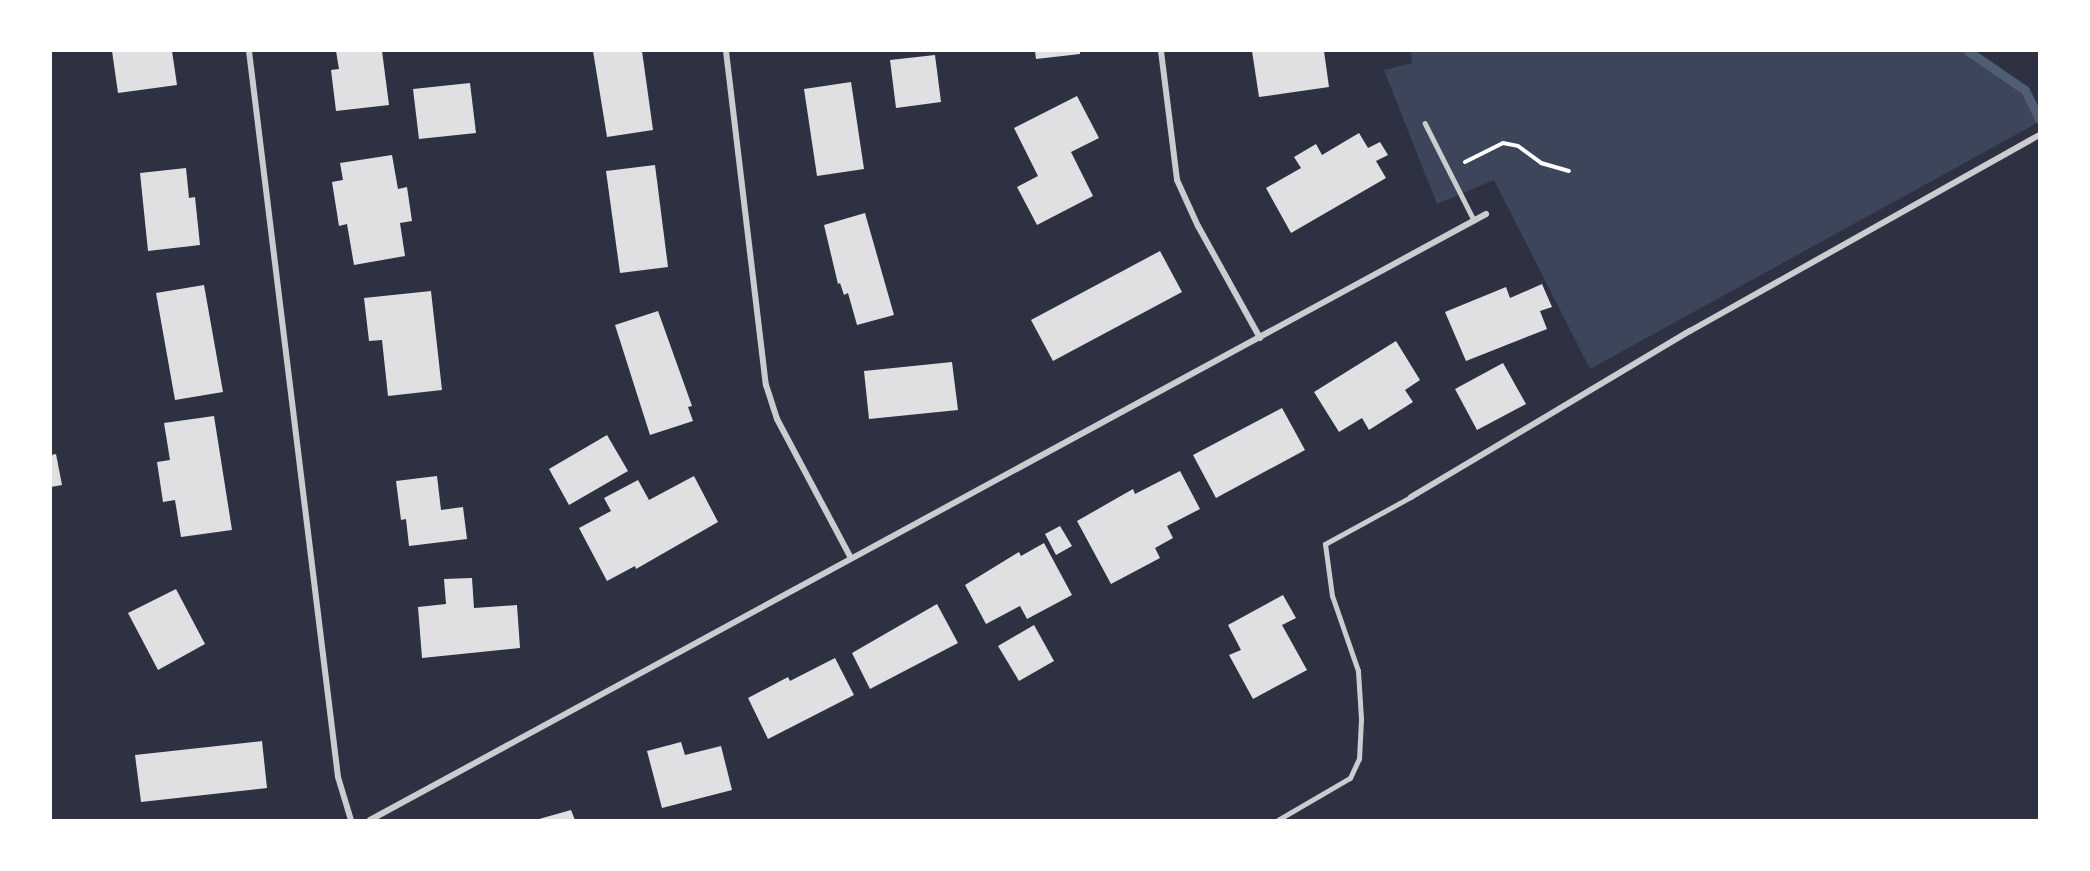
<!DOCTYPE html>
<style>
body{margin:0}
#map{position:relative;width:2090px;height:871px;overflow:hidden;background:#2d3142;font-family:"Noto Sans",sans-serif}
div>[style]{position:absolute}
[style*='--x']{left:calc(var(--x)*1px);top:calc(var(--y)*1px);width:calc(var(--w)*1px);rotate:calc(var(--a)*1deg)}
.green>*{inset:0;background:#3c4559}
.stream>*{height:9px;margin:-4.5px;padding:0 4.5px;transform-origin:4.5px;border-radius:4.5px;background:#4f5d75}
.building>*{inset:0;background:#e0e0e3}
.path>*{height:4px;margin:-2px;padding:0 2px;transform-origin:2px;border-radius:2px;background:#fff}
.service>*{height:4.5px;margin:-2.25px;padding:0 2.25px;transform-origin:2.25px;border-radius:2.25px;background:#caccd0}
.minor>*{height:6px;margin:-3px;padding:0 3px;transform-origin:3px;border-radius:3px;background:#caccd0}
span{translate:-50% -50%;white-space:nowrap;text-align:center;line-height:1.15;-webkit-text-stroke:4.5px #fff;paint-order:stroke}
.frame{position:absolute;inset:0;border:52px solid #fff;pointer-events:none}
</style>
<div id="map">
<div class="green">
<div style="clip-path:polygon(1411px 51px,1968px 51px,2025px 90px,2039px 122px,1590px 369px,1494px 180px,1437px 204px,1384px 70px,1412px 63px)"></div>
</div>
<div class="stream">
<div style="--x:1968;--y:51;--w:69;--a:34.4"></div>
<div style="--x:2025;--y:90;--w:32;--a:64"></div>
</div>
<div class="building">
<div style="clip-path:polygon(112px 51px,172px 51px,177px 85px,118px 93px)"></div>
<div style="clip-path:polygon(336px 51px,382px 51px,389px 105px,336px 111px,331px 70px,339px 69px)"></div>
<div style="clip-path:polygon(593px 51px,642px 51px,653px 130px,607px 137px)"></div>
<div style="clip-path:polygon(1035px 51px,1080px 51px,1080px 54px,1036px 59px)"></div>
<div style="clip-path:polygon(1252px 51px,1324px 51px,1329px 87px,1259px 97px)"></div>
<div style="clip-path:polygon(935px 55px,941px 102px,896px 108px,890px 60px)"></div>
<div style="clip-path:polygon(851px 82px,864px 169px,817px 176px,804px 89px)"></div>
<div style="clip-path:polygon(470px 83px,476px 133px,419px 139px,413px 89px)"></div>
<div style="clip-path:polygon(1077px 96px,1099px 138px,1071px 152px,1093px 196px,1037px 225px,1017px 187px,1038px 176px,1014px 128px)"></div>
<div style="clip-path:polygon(1359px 133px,1368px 148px,1380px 142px,1388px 155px,1376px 161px,1386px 178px,1291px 233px,1266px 188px,1301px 168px,1294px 157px,1316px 144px,1322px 155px)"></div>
<div style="clip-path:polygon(392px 155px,398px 189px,407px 187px,412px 221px,400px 223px,405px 256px,354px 265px,347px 224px,339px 226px,332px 182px,343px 180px,340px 163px)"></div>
<div style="clip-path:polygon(655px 165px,668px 267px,620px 273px,606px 171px)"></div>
<div style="clip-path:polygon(186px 168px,189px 198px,195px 197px,200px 245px,148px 251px,140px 173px)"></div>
<div style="clip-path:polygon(865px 213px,894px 315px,857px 325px,848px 293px,844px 295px,840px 283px,838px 284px,824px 225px)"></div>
<div style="clip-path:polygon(1160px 251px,1182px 292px,1053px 361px,1031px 320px)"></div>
<div style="clip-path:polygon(1542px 284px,1552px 307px,1540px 311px,1547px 329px,1466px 361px,1445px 312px,1506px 287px,1510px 298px)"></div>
<div style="clip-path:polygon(204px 285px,223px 392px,175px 400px,156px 293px)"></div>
<div style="clip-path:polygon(431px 291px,442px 390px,388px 396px,382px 340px,369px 341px,364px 298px)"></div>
<div style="clip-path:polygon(658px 311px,692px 406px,688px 407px,693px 421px,650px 435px,615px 325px)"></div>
<div style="clip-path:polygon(1396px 341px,1420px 380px,1405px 390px,1413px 402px,1369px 430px,1362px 418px,1339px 432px,1314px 392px)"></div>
<div style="clip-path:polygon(952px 362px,958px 410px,869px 419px,864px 371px)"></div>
<div style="clip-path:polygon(1503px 363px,1526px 404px,1477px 430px,1455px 389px)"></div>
<div style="clip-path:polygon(1282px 408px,1305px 450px,1216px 498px,1193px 455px)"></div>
<div style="clip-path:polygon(214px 416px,232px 530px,181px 537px,175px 500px,163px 502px,157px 462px,170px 460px,164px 423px)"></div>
<div style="clip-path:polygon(607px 435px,628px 471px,569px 505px,549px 469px)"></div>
<div style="clip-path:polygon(56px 454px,62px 485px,51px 487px,51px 455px)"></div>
<div style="clip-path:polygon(1180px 471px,1200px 509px,1167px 526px,1173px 538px,1155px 548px,1160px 558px,1111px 584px,1077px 521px,1133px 489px,1135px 494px)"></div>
<div style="clip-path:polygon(437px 476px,441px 510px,463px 507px,467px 539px,409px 546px,406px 519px,401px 520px,396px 481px)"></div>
<div style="clip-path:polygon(694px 476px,718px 522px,636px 569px,635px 566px,607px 581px,579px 528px,611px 511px,604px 498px,638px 480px,649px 500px)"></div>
<div style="clip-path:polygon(1060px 526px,1072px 546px,1056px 555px,1045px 534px)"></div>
<div style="clip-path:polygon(1044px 543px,1072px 595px,1027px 619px,1020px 606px,986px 624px,965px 585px,1019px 552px,1021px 556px)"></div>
<div style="clip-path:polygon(472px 578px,474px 608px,517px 605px,520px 648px,422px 658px,418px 607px,446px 604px,444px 579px)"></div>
<div style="clip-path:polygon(176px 589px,205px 644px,158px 670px,128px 613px)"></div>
<div style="clip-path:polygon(1283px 595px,1296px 618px,1282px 625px,1307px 670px,1253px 699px,1229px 655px,1241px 650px,1228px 625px)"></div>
<div style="clip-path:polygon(937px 604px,958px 643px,870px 689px,852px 653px)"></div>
<div style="clip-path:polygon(1034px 625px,1054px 661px,1019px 681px,998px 646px)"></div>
<div style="clip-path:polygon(835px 658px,854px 695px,768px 739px,748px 698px,788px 677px,790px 681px)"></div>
<div style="clip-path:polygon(262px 741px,267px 788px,141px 802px,135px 755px)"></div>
<div style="clip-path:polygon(681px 742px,685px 755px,721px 746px,732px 790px,662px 808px,647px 751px)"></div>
<div style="clip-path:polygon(571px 810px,575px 820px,539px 820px,539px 819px)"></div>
</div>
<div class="path">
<div style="--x:1465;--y:162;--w:42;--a:-26.6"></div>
<div style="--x:1503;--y:143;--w:15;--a:11"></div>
<div style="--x:1518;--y:146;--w:29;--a:36"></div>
<div style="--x:1541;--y:163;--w:29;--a:16"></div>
</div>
<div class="service">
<div style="--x:1425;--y:123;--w:109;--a:63.2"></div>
<div style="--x:1278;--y:820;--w:83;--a:-30.3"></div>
<div style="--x:1350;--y:778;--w:21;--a:-65"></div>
<div style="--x:1359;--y:759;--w:40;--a:-87.1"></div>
<div style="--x:1361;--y:719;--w:48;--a:-93.6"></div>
<div style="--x:1358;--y:671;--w:79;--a:-109.1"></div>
<div style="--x:1332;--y:596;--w:52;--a:-97.7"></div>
<div style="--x:1325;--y:544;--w:98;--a:-28.7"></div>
</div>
<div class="minor">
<div style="--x:249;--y:51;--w:731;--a:83.01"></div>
<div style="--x:338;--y:777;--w:45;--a:73.2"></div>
<div style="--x:726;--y:51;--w:336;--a:83.2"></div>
<div style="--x:766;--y:385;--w:36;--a:72"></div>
<div style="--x:777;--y:419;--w:157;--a:62"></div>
<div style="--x:1161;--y:51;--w:130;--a:82.9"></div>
<div style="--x:1177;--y:180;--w:51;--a:65.5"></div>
<div style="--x:1198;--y:226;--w:128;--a:61"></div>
<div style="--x:1411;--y:497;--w:325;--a:-30.8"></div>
<div style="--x:1690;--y:331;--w:400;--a:-29.3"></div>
<div style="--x:370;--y:820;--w:1270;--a:-28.5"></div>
</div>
<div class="frame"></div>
</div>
